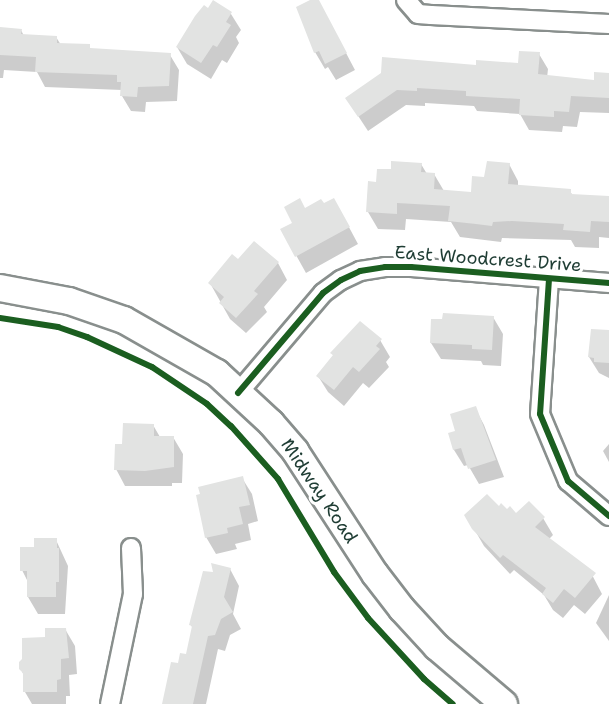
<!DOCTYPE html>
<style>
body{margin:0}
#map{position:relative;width:609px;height:704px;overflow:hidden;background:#fff;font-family:"Shantell Sans",sans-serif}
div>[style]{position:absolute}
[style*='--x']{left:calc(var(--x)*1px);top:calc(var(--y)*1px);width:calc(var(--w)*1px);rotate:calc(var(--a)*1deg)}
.shadow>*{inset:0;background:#0003}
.building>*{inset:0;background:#e2e3e2}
.roads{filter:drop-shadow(2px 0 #898f8d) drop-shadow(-2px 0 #898f8d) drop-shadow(0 2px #898f8d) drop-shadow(0 -2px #898f8d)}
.street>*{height:18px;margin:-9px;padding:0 9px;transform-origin:9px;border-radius:9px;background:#fff}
.secondary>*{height:26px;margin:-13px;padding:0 13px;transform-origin:13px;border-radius:13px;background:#fff}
.cycleway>*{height:6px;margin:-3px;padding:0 3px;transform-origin:3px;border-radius:3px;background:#1b5e20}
span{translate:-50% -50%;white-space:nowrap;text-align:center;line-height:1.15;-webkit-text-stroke:6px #fff;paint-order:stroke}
.street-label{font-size:18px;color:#1f3d34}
</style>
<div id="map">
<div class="shadow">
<div style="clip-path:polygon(313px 0,318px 0,355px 70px,336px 80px,328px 67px,325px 69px,315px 52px)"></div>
<div style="clip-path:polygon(213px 3px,231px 14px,241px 30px,236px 37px,239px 43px,227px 63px,222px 60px,211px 79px,187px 64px,177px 47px)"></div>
<div style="clip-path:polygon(0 29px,21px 30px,24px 36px,56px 37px,61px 45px,89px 46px,91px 50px,170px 55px,179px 70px,177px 101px,146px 102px,145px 112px,131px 111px,122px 96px,122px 90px,45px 87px,37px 72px,4px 70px,3px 78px,0 78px)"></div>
<div style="clip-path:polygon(539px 54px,548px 69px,547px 78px,595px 81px,609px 74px,609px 113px,580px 112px,577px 127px,563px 126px,562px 132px,529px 130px,520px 114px,477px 111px,474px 106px,425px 103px,425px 106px,406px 105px,368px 131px,347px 99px,477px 67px,519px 65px)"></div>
<div style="clip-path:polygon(421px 164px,427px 174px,434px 174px,444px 191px,472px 194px,485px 178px,509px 164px,518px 181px,518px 186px,570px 191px,573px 196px,609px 197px,609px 238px,599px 237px,599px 248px,575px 247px,571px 240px,502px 238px,501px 242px,460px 237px,451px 222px,406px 219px,405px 230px,378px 229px,368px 212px,378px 183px,392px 171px)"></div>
<div style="clip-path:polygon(323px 205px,343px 216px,358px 244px,306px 273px,282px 230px,294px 224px,304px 209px)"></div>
<div style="clip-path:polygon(238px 261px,278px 263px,287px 280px,264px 307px,267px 312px,246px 333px,230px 319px,210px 283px)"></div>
<div style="clip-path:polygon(493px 317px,503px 334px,501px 366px,483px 365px,481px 361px,441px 359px,431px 343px)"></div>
<div style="clip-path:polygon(609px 331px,609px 378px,599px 373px,589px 357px)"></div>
<div style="clip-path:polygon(380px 340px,390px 357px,386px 362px,389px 367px,369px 388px,363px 383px,344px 406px,328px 392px,318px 376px,334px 357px,332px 353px)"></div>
<div style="clip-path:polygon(475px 408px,484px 425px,504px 477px,479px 484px,468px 465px,464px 466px,454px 450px,457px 432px)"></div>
<div style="clip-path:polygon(153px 425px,160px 437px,173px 437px,183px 454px,182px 483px,172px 483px,172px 486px,125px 486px,116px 469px,124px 446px)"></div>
<div style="clip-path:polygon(609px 444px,609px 462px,603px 451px)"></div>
<div style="clip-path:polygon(242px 478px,252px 494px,258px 521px,248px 524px,251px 540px,235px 544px,237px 549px,216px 554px,206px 537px)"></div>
<div style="clip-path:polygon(499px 508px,516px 515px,543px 518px,553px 535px,548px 540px,589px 569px,602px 594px,585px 614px,574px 605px,563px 618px,553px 610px,544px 595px,514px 570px,510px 574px,484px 546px,466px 515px)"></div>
<div style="clip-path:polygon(56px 540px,68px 566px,65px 614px,38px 614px,28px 597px,28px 582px,22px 570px,35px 548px)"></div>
<div style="clip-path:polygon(230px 569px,239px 586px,233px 614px,241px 629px,230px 635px,225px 651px,218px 649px,206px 704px,163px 704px,179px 665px,187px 656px,193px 629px,191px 625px,215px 574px)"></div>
<div style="clip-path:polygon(609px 595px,609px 641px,596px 623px)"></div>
<div style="clip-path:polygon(65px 629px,75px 646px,77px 674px,69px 675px,70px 696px,66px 696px,66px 704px,32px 704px,25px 692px,24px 676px,21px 669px,46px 639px)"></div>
</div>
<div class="building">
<div style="clip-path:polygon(213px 0,232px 12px,226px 22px,231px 25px,217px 47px,213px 45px,201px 63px,176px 47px,195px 16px,204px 5px,208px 8px)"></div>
<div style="clip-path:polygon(310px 0,319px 0,347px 53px,325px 64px,319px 51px,314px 53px,296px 7px)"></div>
<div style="clip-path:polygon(0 27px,22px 29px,21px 34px,57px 36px,57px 43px,90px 44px,90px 48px,171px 53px,169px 86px,138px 87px,137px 97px,120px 96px,121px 82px,117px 82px,117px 75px,35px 72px,36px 57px,0 55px)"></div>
<div style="clip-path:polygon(519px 51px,540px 52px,538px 74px,594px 80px,594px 72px,609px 73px,609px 98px,571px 96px,569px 112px,554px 111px,554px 117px,519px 115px,520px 99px,466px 96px,466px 91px,417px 88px,417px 91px,397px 90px,358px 117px,345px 98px,381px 73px,382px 57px,476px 65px,476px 60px,518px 63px)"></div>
<div style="clip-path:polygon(391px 161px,422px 163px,421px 172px,435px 173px,434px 189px,471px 192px,472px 176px,484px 177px,487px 161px,510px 163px,508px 184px,571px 189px,571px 194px,609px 196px,609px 222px,591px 221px,590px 232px,563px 230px,564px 224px,512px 221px,493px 222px,492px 226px,476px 224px,448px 221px,450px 206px,397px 203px,397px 214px,366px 212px,368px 181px,376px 182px,377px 169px,391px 169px)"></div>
<div style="clip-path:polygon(300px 198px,305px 208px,321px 199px,324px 203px,334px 198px,350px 227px,295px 257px,280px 229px,292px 223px,284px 207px)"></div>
<div style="clip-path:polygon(254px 241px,279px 262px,254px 291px,258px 294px,236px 318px,219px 303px,224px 297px,208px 283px,232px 254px,238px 259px)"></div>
<div style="clip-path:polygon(443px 313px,494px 316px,492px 350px,472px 349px,472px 345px,430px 343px,431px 319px,442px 319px)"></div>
<div style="clip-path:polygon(360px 321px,382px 339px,376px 346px,380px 349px,359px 372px,353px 367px,334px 390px,316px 376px,333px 355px,330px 353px)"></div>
<div style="clip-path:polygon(591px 329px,609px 330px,609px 363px,594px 362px,594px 358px,588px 357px)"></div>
<div style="clip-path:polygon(476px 406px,496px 460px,468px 469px,461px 448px,453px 450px,448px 433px,455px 431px,450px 414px)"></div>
<div style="clip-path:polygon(123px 423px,154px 424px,154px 436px,174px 436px,174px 467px,145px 471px,114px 470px,115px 444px,122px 444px)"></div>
<div style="clip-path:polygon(243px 476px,250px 505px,239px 507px,243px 524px,227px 528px,228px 533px,205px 538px,196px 495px,200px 494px,198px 487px)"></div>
<div style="clip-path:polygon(487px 494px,499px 506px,501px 503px,507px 509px,510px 506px,516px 513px,529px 501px,545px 517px,535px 527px,596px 573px,575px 598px,564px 589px,553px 603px,542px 594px,546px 588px,503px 555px,500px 558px,472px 529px,464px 515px)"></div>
<div style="clip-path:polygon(34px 538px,57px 538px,57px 548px,59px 548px,59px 582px,56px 582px,56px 597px,27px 597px,27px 571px,20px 571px,20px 547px,34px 547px)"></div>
<div style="clip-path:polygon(211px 563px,231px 568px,224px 597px,233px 612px,221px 619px,215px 635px,208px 636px,193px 704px,162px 704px,171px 662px,178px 663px,180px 653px,186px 654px,192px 626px,189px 625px,203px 571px,213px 572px)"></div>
<div style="clip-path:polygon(45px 628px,66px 628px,69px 658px,61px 659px,61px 679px,57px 680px,57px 692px,23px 692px,23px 673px,19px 669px,19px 662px,22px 659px,22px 638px,45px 637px)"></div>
</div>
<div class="roads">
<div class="street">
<div style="--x:406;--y:0;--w:18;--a:49"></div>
<div style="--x:418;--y:14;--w:13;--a:4"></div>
<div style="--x:431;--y:15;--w:178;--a:2.9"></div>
<div style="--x:549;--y:279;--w:135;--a:93.8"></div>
<div style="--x:540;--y:414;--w:73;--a:67.3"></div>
<div style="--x:568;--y:481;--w:54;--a:40.5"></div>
<div style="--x:238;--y:393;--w:131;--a:-49.6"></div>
<div style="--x:323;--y:293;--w:22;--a:-36"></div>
<div style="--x:341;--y:280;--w:21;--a:-25"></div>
<div style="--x:360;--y:271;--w:25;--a:-9"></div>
<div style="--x:385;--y:267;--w:26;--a:0"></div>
<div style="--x:411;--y:267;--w:199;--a:4.6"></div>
<div style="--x:110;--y:704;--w:112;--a:-78.2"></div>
<div style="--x:133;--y:594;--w:46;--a:-92.5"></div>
</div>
<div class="secondary">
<div style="--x:0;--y:288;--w:70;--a:10.7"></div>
<div style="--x:69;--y:301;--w:58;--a:19.1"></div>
<div style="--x:124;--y:320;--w:107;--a:29.7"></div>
<div style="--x:217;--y:373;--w:74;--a:42.8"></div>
<div style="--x:271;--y:423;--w:37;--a:49"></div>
<div style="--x:295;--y:451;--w:147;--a:57"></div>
<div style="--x:375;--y:574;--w:44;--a:52.4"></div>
<div style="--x:402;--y:609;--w:52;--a:47.4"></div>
<div style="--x:437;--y:647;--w:88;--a:40.4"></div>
</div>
</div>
<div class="cycleway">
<div style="--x:549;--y:279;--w:135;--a:93.8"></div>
<div style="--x:540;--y:414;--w:73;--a:67.3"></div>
<div style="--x:568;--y:481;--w:54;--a:40.5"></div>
<div style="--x:0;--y:318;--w:59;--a:8.8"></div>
<div style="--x:58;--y:327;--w:31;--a:19"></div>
<div style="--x:87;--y:337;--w:72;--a:24.8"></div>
<div style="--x:152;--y:367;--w:66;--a:33.9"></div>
<div style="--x:207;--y:404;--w:33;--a:43"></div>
<div style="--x:231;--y:426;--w:71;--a:48.4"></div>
<div style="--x:278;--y:479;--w:109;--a:58.9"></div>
<div style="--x:334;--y:572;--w:57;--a:53.5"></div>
<div style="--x:368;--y:618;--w:83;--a:47.4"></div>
<div style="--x:424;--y:679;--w:38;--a:41"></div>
<div style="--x:238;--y:393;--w:131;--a:-49.6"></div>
<div style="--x:323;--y:293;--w:22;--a:-36"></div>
<div style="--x:341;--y:280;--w:21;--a:-25"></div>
<div style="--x:360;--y:271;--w:25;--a:-9"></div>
<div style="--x:385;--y:267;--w:26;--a:0"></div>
<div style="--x:411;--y:267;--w:199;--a:4.6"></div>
</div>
<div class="street-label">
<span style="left:488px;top:259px;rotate:4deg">East Woodcrest Drive</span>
<span style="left:319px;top:491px;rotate:56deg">Midway Road</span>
</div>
</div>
